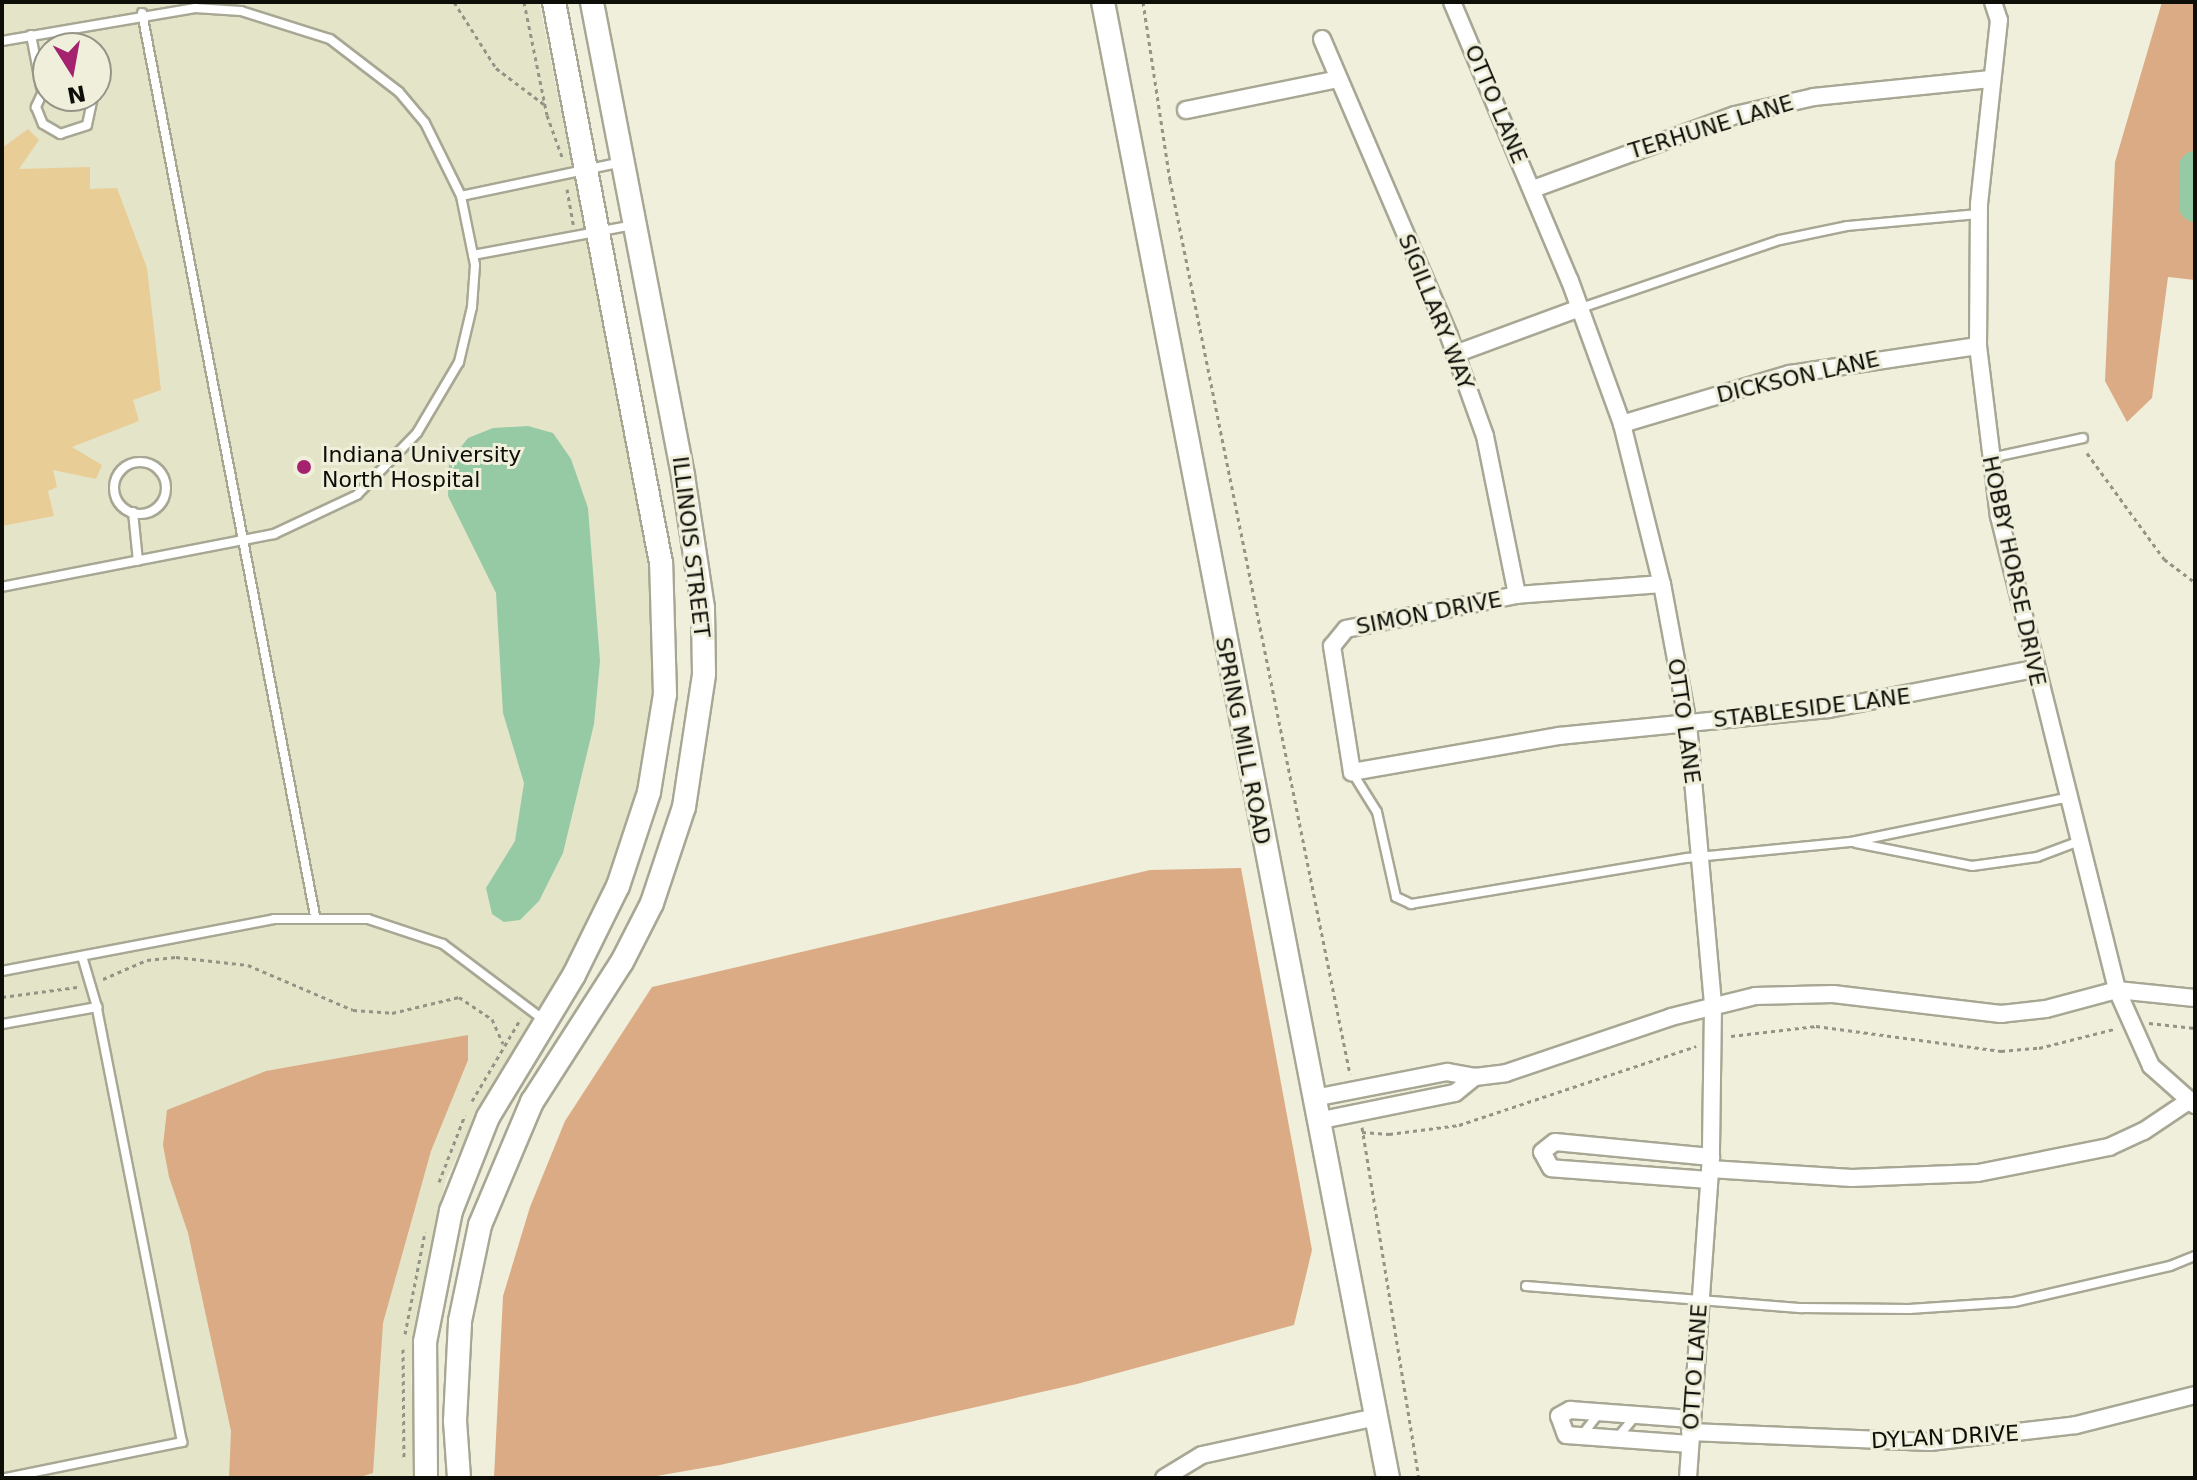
<!DOCTYPE html>
<style>
body{margin:0}
#map{position:relative;width:2197px;height:1480px;overflow:hidden;background:#efefdb;font-family:"DejaVu Sans",sans-serif}
div>[style]{position:absolute}
[style*='--x']{left:calc(var(--x)*1px);top:calc(var(--y)*1px);width:calc(var(--w)*1px);rotate:calc(var(--a)*1deg)}
.built>*{inset:0;background:#e4e4c9}
.forest>*{inset:0;background:#dbab85}
.water>*{inset:0;background:#95caa5}
.river>*{height:32px;margin:-16px;padding:0 16px;transform-origin:16px;border-radius:16px;background:#95caa5}
.building>*{inset:0;background:#e9cd97}
.path>*{height:3px;margin-top:-1.5px;transform-origin:0;background:repeating-linear-gradient(90deg,#949486 0 4px,transparent 0 8px)}
.roads{filter:drop-shadow(2px 0 #a7a794) drop-shadow(-2px 0 #a7a794) drop-shadow(0 2px #a7a794) drop-shadow(0 -2px #a7a794)}
.lane>*{height:8px;margin:-4px;padding:0 4px;transform-origin:4px;border-radius:4px;background:#fff}
.lane>.ring{margin:-4px;padding:0;box-sizing:content-box;background:none;border:8px solid #fff;border-radius:50%}
.street>*{height:16px;margin:-8px;padding:0 8px;transform-origin:8px;border-radius:8px;background:#fff}
.secondary>*{height:22px;margin:-11px;padding:0 11px;transform-origin:11px;border-radius:11px;background:#fff}
.dots>*{width:22px;height:22px;translate:-50% -50%;box-sizing:border-box;border:4px solid #efefdb;border-radius:50%}
span{translate:-50% -50%;white-space:nowrap;text-align:center;line-height:1.15;-webkit-text-stroke:6px #efefdb;paint-order:stroke}
.street-label{font-size:22px;color:#0e0e08}
.poi-label{font-size:22px;color:#0e0e08}
.left{translate:0 -50%;text-align:left}
.frame{position:absolute;inset:0;border:4px solid #0e0e08;pointer-events:none}
.north{position:absolute;left:32px;top:32px;width:80px;height:80px;box-sizing:border-box;background:#efefdb;border:2px solid #959587;border-radius:50%;rotate:169deg;font-size:22px;font-weight:700;line-height:32px;text-align:center;color:#0e0e08}
.north::after{content:'';display:block;margin:auto;width:28px;height:36px;background:#a5226f;clip-path:polygon(50% 0,100% 100%,50% 72%,0 100%)}
</style>
<div id="map">
<div class="built">
<div style="clip-path:polygon(evenodd,2px 2px,539px 2px,637px 493px,654px 595px,655px 664px,648px 747px,607px 888px,560px 980px,495px 1078px,446px 1179px,417px 1311px,411px 1377px,416px 1478px,2px 1478px,2px 2px,48px 48px,96px 48px,96px 96px,48px 96px,48px 48px)"></div>
</div>
<div class="forest">
<div style="clip-path:polygon(2162px 2px,2195px 2px,2195px 280px,2168px 277px,2152px 398px,2127px 422px,2105px 381px,2115px 162px)"></div>
<div style="clip-path:polygon(1241px 868px,1312px 1250px,1294px 1325px,1077px 1384px,720px 1465px,645px 1478px,494px 1478px,503px 1296px,530px 1207px,565px 1121px,652px 987px,1150px 870px)"></div>
<div style="clip-path:polygon(468px 1035px,468px 1060px,431px 1151px,383px 1323px,373px 1473px,357px 1478px,229px 1478px,231px 1431px,188px 1233px,169px 1177px,163px 1145px,167px 1110px,266px 1071px)"></div>
</div>
<div class="water">
<div style="clip-path:polygon(528px 426px,553px 433px,571px 459px,588px 508px,600px 661px,594px 724px,563px 853px,539px 901px,520px 920px,504px 922px,492px 914px,486px 888px,515px 841px,524px 783px,503px 713px,496px 593px,448px 496px,449px 462px,468px 438px,493px 428px)"></div>
</div>
<div class="river">
<div style="--x:2195;--y:167;--w:39;--a:90"></div>
</div>
<div class="building">
<div style="clip-path:polygon(28px 129px,39px 140px,19px 169px,90px 167px,90px 189px,117px 188px,147px 268px,161px 390px,133px 400px,139px 421px,72px 447px,102px 465px,96px 479px,53px 470px,57px 487px,48px 491px,54px 516px,2px 526px,2px 148px)"></div>
</div>
<div class="path">
<div style="--x:454;--y:2;--w:78;--a:57.5"></div>
<div style="--x:496;--y:68;--w:61;--a:37.1"></div>
<div style="--x:524;--y:2;--w:115;--a:78.5"></div>
<div style="--x:547;--y:115;--w:45;--a:70.3"></div>
<div style="--x:1143;--y:2;--w:180;--a:81.4"></div>
<div style="--x:1170;--y:180;--w:912;--a:78.62"></div>
<div style="--x:567;--y:189;--w:36;--a:80"></div>
<div style="--x:2087;--y:453;--w:131;--a:54"></div>
<div style="--x:2164;--y:559;--w:39;--a:37"></div>
<div style="--x:103;--y:979;--w:48;--a:-23.4"></div>
<div style="--x:147;--y:960;--w:29;--a:-6"></div>
<div style="--x:176;--y:957;--w:72;--a:6.3"></div>
<div style="--x:248;--y:965;--w:114;--a:23.2"></div>
<div style="--x:353;--y:1010;--w:39;--a:4"></div>
<div style="--x:392;--y:1013;--w:69;--a:-13.4"></div>
<div style="--x:459;--y:997;--w:40;--a:34"></div>
<div style="--x:492;--y:1019;--w:27;--a:66"></div>
<div style="--x:2;--y:997;--w:76;--a:-7.6"></div>
<div style="--x:2149;--y:1023;--w:46;--a:6.2"></div>
<div style="--x:1731;--y:1036;--w:86;--a:-6.7"></div>
<div style="--x:1816;--y:1026;--w:187;--a:7.7"></div>
<div style="--x:2001;--y:1051;--w:38;--a:-5"></div>
<div style="--x:2039;--y:1048;--w:77;--a:-14.2"></div>
<div style="--x:472;--y:1101;--w:96;--a:-59.4"></div>
<div style="--x:1362;--y:1127;--w:356;--a:80.8"></div>
<div style="--x:1362;--y:1132;--w:27;--a:4"></div>
<div style="--x:1389;--y:1134;--w:71;--a:-7.3"></div>
<div style="--x:1459;--y:1125;--w:250;--a:-18.4"></div>
<div style="--x:439;--y:1182;--w:72;--a:-68.8"></div>
<div style="--x:405;--y:1334;--w:104;--a:-78.9"></div>
<div style="--x:403;--y:1349;--w:109;--a:89.5"></div>
</div>
<div class="roads">
<div class="lane">
<div style="--x:142;--y:13;--w:919;--a:79.15"></div>
<div style="--x:31;--y:35;--w:53;--a:79.1"></div>
<div style="--x:2;--y:41;--w:196;--a:-9.7"></div>
<div style="--x:195;--y:8;--w:46;--a:3.7"></div>
<div style="--x:241;--y:11;--w:93;--a:17.5"></div>
<div style="--x:330;--y:39;--w:87;--a:37.5"></div>
<div style="--x:399;--y:92;--w:40;--a:50"></div>
<div style="--x:425;--y:123;--w:81;--a:63.7"></div>
<div style="--x:461;--y:196;--w:70;--a:78.5"></div>
<div style="--x:475;--y:265;--w:42;--a:94.1"></div>
<div style="--x:472;--y:307;--w:57;--a:103.3"></div>
<div style="--x:459;--y:362;--w:82;--a:120.6"></div>
<div style="--x:417;--y:433;--w:86;--a:134.1"></div>
<div style="--x:357;--y:495;--w:92;--a:154.8"></div>
<div style="--x:274;--y:534;--w:277;--a:169"></div>
<div style="--x:48;--y:81;--w:29;--a:115"></div>
<div style="--x:36;--y:107;--w:18;--a:68"></div>
<div style="--x:43;--y:124;--w:20;--a:30"></div>
<div style="--x:60;--y:134;--w:28;--a:-18"></div>
<div style="--x:87;--y:125;--w:30;--a:-78"></div>
<div style="--x:461;--y:196;--w:165;--a:-11.9"></div>
<div style="--x:473;--y:255;--w:164;--a:-10.6"></div>
<div style="--x:1581;--y:308;--w:210;--a:-18.9"></div>
<div style="--x:1780;--y:240;--w:68;--a:-11.8"></div>
<div style="--x:1847;--y:226;--w:133;--a:-5.2"></div>
<div style="--x:1990;--y:458;--w:95;--a:-12.1"></div>
<div class="ring" style="left:114px;top:462px;width:44px;height:44px"></div>
<div style="--x:133;--y:512;--w:49;--a:84.2"></div>
<div style="--x:1352;--y:772;--w:47;--a:58"></div>
<div style="--x:1377;--y:812;--w:87;--a:77.4"></div>
<div style="--x:1396;--y:897;--w:17;--a:25"></div>
<div style="--x:1411;--y:904;--w:280;--a:-9.5"></div>
<div style="--x:1687;--y:858;--w:165;--a:-5.6"></div>
<div style="--x:1851;--y:842;--w:218;--a:-11.6"></div>
<div style="--x:1856;--y:843;--w:118;--a:11.2"></div>
<div style="--x:1972;--y:866;--w:66;--a:-7.9"></div>
<div style="--x:2037;--y:857;--w:43;--a:-20.6"></div>
<div style="--x:2;--y:971;--w:277;--a:-10.8"></div>
<div style="--x:274;--y:919;--w:94;--a:0"></div>
<div style="--x:368;--y:919;--w:79;--a:18.4"></div>
<div style="--x:443;--y:944;--w:126;--a:37"></div>
<div style="--x:2;--y:1024;--w:97;--a:-10.1"></div>
<div style="--x:1526;--y:1286;--w:277;--a:4.6"></div>
<div style="--x:1802;--y:1308;--w:107;--a:0.5"></div>
<div style="--x:1909;--y:1309;--w:105;--a:-3.8"></div>
<div style="--x:2014;--y:1302;--w:160;--a:-13"></div>
<div style="--x:2170;--y:1266;--w:27;--a:-22"></div>
<div style="--x:1582;--y:1435;--w:29;--a:-52"></div>
<div style="--x:1617;--y:1438;--w:30;--a:-50"></div>
<div style="--x:5;--y:1478;--w:181;--a:-11.5"></div>
<div style="--x:182;--y:1442;--w:443;--a:-101.1"></div>
<div style="--x:97;--y:1007;--w:53;--a:-106.4"></div>
</div>
<div class="street">
<div style="--x:1452;--y:2;--w:303;--a:67.1"></div>
<div style="--x:1570;--y:281;--w:152;--a:70"></div>
<div style="--x:1622;--y:424;--w:165;--a:76"></div>
<div style="--x:1662;--y:584;--w:142;--a:79.5"></div>
<div style="--x:1688;--y:724;--w:283;--a:84.9"></div>
<div style="--x:1713;--y:1006;--w:151;--a:90.8"></div>
<div style="--x:1711;--y:1157;--w:322;--a:94.1"></div>
<div style="--x:1993;--y:2;--w:19;--a:72"></div>
<div style="--x:1999;--y:20;--w:185;--a:96.2"></div>
<div style="--x:1979;--y:204;--w:142;--a:90.4"></div>
<div style="--x:1978;--y:346;--w:171;--a:83"></div>
<div style="--x:1999;--y:516;--w:488;--a:76"></div>
<div style="--x:2117;--y:990;--w:83;--a:65.9"></div>
<div style="--x:2151;--y:1066;--w:59;--a:41.6"></div>
<div style="--x:1322;--y:39;--w:323;--a:66.8"></div>
<div style="--x:1449;--y:336;--w:106;--a:70.2"></div>
<div style="--x:1485;--y:436;--w:162;--a:78.6"></div>
<div style="--x:1186;--y:110;--w:155;--a:-11.5"></div>
<div style="--x:1533;--y:189;--w:215;--a:-20.1"></div>
<div style="--x:1735;--y:115;--w:81;--a:-12.8"></div>
<div style="--x:1814;--y:97;--w:177;--a:-5.8"></div>
<div style="--x:1455;--y:354;--w:133;--a:-20.2"></div>
<div style="--x:1622;--y:424;--w:175;--a:-16.6"></div>
<div style="--x:1790;--y:374;--w:190;--a:-8.5"></div>
<div style="--x:1662;--y:584;--w:145;--a:175.7"></div>
<div style="--x:1517;--y:595;--w:174;--a:168.8"></div>
<div style="--x:1346;--y:629;--w:22;--a:129"></div>
<div style="--x:1332;--y:646;--w:128;--a:81"></div>
<div style="--x:1352;--y:772;--w:210;--a:-9.9"></div>
<div style="--x:1559;--y:736;--w:270;--a:-5.7"></div>
<div style="--x:1828;--y:709;--w:209;--a:-11"></div>
<div style="--x:1314;--y:1098;--w:136;--a:-11.1"></div>
<div style="--x:1447;--y:1072;--w:28;--a:10"></div>
<div style="--x:1475;--y:1077;--w:31;--a:-7"></div>
<div style="--x:1506;--y:1073;--w:174;--a:-18.7"></div>
<div style="--x:1671;--y:1017;--w:87;--a:-14"></div>
<div style="--x:1755;--y:996;--w:78;--a:-1.5"></div>
<div style="--x:1833;--y:994;--w:169;--a:6.8"></div>
<div style="--x:2001;--y:1014;--w:45;--a:-6.3"></div>
<div style="--x:2046;--y:1009;--w:73;--a:-15"></div>
<div style="--x:2117;--y:990;--w:78;--a:5.9"></div>
<div style="--x:1317;--y:1121;--w:141;--a:-11.5"></div>
<div style="--x:1455;--y:1093;--w:26;--a:-39"></div>
<div style="--x:1710;--y:1169;--w:142;--a:3.6"></div>
<div style="--x:1852;--y:1178;--w:126;--a:-2.3"></div>
<div style="--x:1978;--y:1173;--w:134;--a:-11.2"></div>
<div style="--x:2109;--y:1147;--w:38;--a:-25"></div>
<div style="--x:2144;--y:1131;--w:55;--a:-34"></div>
<div style="--x:1709;--y:1180;--w:158;--a:-175.7"></div>
<div style="--x:1551;--y:1168;--w:18;--a:-119"></div>
<div style="--x:1542;--y:1152;--w:16;--a:-38"></div>
<div style="--x:1555;--y:1142;--w:157;--a:5.5"></div>
<div style="--x:1690;--y:1432;--w:240;--a:2.4"></div>
<div style="--x:1930;--y:1442;--w:147;--a:-6.6"></div>
<div style="--x:2076;--y:1425;--w:123;--a:-14.1"></div>
<div style="--x:1690;--y:1444;--w:124;--a:-175.8"></div>
<div style="--x:1566;--y:1435;--w:20;--a:-110"></div>
<div style="--x:1559;--y:1416;--w:13;--a:-29"></div>
<div style="--x:1570;--y:1410;--w:121;--a:4.3"></div>
<div style="--x:1164;--y:1478;--w:44;--a:-31.2"></div>
<div style="--x:1202;--y:1455;--w:178;--a:-12.3"></div>
</div>
<div class="secondary">
<div style="--x:1103;--y:2;--w:1503;--a:79.07"></div>
<div style="--x:426;--y:1478;--w:136;--a:-90.4"></div>
<div style="--x:425;--y:1342;--w:134;--a:-78.8"></div>
<div style="--x:451;--y:1211;--w:101;--a:-68.5"></div>
<div style="--x:488;--y:1117;--w:166;--a:-58.8"></div>
<div style="--x:574;--y:975;--w:99;--a:-63.7"></div>
<div style="--x:618;--y:886;--w:99;--a:-71.7"></div>
<div style="--x:649;--y:792;--w:99;--a:-80.7"></div>
<div style="--x:665;--y:694;--w:131;--a:-91.7"></div>
<div style="--x:661;--y:563;--w:571;--a:-100.8"></div>
<div style="--x:459;--y:1478;--w:57;--a:-94"></div>
<div style="--x:455;--y:1421;--w:100;--a:-87.1"></div>
<div style="--x:460;--y:1321;--w:98;--a:-78.2"></div>
<div style="--x:480;--y:1225;--w:134;--a:-67.1"></div>
<div style="--x:532;--y:1102;--w:166;--a:-57.3"></div>
<div style="--x:622;--y:962;--w:66;--a:-63"></div>
<div style="--x:652;--y:903;--w:101;--a:-71.6"></div>
<div style="--x:684;--y:807;--w:134;--a:-81.4"></div>
<div style="--x:704;--y:674;--w:66;--a:-90.9"></div>
<div style="--x:703;--y:608;--w:134;--a:-98.6"></div>
<div style="--x:683;--y:475;--w:482;--a:-100.9"></div>
</div>
</div>
<div class="dots">
<div style="left:304px;top:467px;background:#a5226f"></div>
</div>
<div class="street-label">
<span style="left:1496px;top:104px;rotate:67deg">OTTO LANE</span>
<span style="left:1711px;top:127px;rotate:-17deg">TERHUNE LANE</span>
<span style="left:1436px;top:312px;rotate:68deg">SIGILLARY WAY</span>
<span style="left:1798px;top:377px;rotate:-13deg">DICKSON LANE</span>
<span style="left:691px;top:547px;rotate:83deg">ILLINOIS STREET</span>
<span style="left:2014px;top:571px;rotate:78deg">HOBBY HORSE DRIVE</span>
<span style="left:1429px;top:613px;rotate:-11deg">SIMON DRIVE</span>
<span style="left:1812px;top:708px;rotate:-7deg">STABLESIDE LANE</span>
<span style="left:1684px;top:721px;rotate:82deg">OTTO LANE</span>
<span style="left:1243px;top:741px;rotate:79deg">SPRING MILL ROAD</span>
<span style="left:1695px;top:1367px;rotate:-86deg">OTTO LANE</span>
<span style="left:1945px;top:1437px;rotate:-3deg">DYLAN DRIVE</span>
</div>
<div class="poi-label">
<span class="left" style="left:322px;top:467px">Indiana University<br>North Hospital</span>
</div>
<div class="frame"></div>
<div class="north">N</div>
</div>
